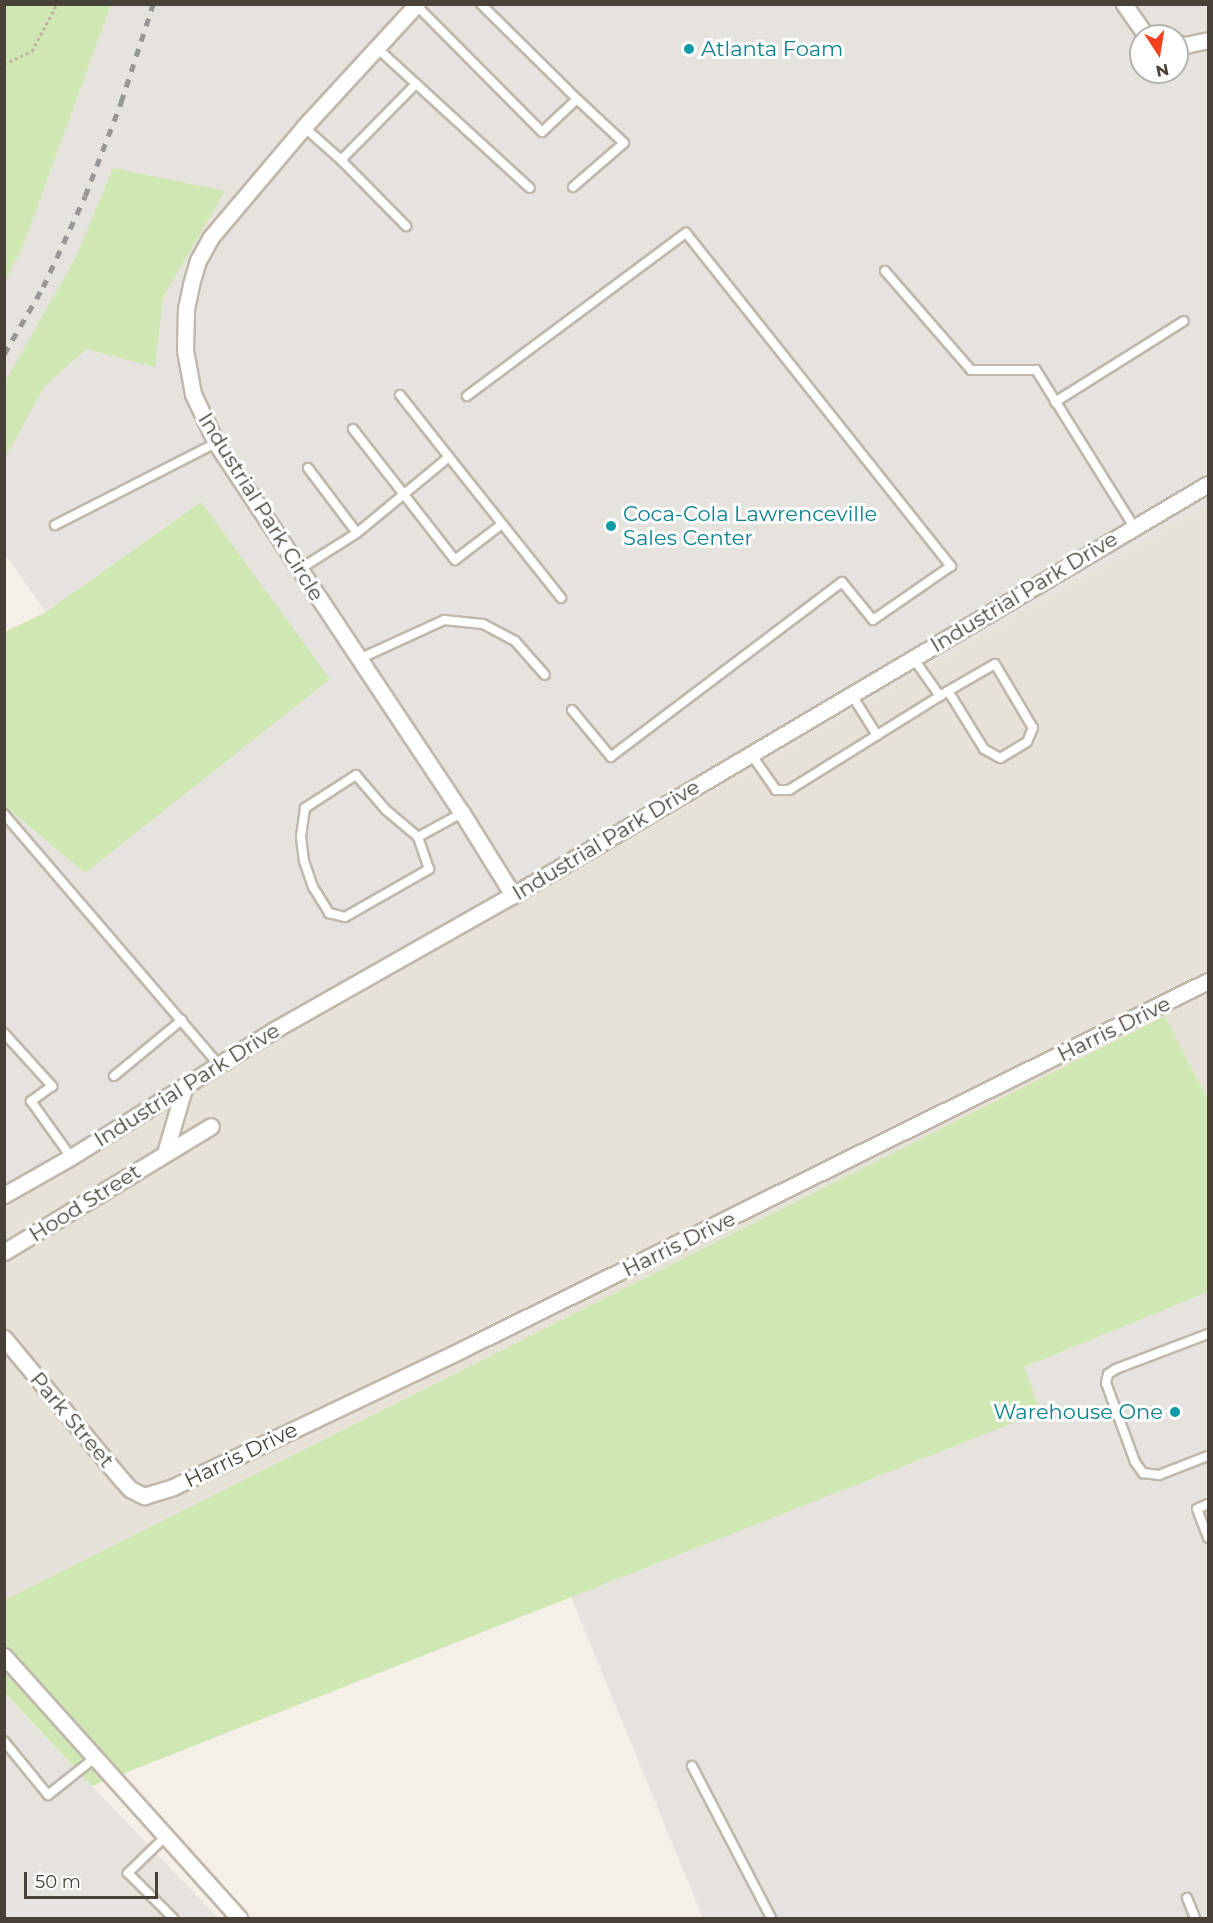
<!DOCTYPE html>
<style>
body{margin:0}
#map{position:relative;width:1213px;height:1923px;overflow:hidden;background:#f4f0e8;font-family:Montserrat,sans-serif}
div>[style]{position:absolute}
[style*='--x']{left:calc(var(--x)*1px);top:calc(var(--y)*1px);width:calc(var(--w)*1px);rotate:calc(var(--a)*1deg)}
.residential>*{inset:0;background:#e7e2d7}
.industrial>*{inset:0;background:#e6e2dd}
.green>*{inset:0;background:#cfe7b2}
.path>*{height:3px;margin-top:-1.5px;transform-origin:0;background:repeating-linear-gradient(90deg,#c0b49d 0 3px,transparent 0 6px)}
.roads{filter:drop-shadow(2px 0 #bfb8ab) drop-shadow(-2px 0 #bfb8ab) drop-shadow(0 2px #bfb8ab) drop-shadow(0 -2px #bfb8ab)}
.service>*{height:8px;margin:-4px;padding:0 4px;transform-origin:4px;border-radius:4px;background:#fff}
.minor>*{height:15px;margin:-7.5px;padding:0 7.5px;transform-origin:7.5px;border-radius:7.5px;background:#fff}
.rail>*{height:4.5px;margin-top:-2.25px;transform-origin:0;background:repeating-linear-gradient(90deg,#979797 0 8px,transparent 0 16px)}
.dots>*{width:16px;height:16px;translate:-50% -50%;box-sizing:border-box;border:3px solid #fff;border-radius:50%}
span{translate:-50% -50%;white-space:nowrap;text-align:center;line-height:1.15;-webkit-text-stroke:6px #fff;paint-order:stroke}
.culture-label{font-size:21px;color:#0d838f}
.left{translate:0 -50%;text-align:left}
.right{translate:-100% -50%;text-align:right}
.street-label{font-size:21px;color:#474137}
.frame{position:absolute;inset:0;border:6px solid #474137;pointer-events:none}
.north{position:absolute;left:1129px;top:24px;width:60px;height:60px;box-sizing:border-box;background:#fff;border:2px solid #b5b3af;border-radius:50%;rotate:168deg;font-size:16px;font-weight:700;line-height:24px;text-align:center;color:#474137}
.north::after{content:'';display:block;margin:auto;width:21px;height:27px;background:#f4401f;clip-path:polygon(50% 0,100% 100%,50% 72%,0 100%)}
.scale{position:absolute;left:24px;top:1872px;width:134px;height:27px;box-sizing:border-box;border:3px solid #474137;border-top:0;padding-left:8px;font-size:18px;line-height:21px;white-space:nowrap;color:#474137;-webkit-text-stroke:4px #fff;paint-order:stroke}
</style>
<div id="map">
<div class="residential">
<div style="clip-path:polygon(1208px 504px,1208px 1100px,1165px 1016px,5px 1600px,5px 1208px,169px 1105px)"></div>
</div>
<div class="industrial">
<div style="clip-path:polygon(evenodd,111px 5px,1208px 5px,1208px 504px,169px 1105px,5px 1208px,5px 806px,85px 873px,201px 502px,46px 612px,5px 554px,4px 282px,23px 246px,111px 5px,1141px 36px,1177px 36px,1177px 72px,1141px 72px,1141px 36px)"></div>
<div style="clip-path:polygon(1208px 1292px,1208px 1918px,703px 1918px,571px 1597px,1040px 1412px,1024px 1367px)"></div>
<div style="clip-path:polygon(4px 1693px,92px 1786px,218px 1918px,5px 1918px)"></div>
</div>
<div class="green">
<div style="clip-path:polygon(4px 5px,111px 5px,23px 246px,5px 282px)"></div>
<div style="clip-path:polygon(113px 168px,225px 191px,163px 297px,155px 367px,86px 349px,44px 387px,5px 458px,5px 382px,76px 257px)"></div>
<div style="clip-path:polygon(201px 502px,330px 679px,85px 873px,5px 806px,5px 632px,46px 612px)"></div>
<div style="clip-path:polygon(1165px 1016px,1208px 1100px,1208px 1292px,1024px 1367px,1041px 1412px,92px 1786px,5px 1693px,5px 1600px)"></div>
</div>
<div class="path">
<div style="--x:4;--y:64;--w:31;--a:-25"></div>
<div style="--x:32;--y:51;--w:53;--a:-62"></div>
</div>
<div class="roads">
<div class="service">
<div style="--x:416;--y:5;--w:179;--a:45.2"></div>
<div style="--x:542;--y:132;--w:48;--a:-43.3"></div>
<div style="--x:577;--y:99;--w:135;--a:-135.3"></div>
<div style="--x:377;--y:48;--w:207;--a:42.5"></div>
<div style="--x:304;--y:127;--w:50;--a:41.7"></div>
<div style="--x:341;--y:160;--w:93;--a:45.4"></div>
<div style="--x:341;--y:160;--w:107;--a:-45.4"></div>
<div style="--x:573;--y:187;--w:67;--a:-40.8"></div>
<div style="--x:624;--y:143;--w:64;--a:-136.9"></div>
<div style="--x:885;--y:271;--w:131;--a:49"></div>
<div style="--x:971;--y:370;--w:65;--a:0"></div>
<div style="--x:1036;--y:370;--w:185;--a:58"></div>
<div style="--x:400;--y:395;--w:79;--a:51.7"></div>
<div style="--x:467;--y:396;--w:273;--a:-36.7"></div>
<div style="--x:686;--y:233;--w:426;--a:51.5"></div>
<div style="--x:951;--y:566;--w:95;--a:145.3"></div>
<div style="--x:873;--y:620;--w:49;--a:-129.2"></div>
<div style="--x:842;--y:582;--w:290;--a:142.9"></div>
<div style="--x:611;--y:757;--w:61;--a:-129.7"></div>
<div style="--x:1055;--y:402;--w:152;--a:-32.1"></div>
<div style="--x:353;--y:429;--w:166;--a:52.1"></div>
<div style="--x:455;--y:560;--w:59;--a:-37.5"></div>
<div style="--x:308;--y:468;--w:81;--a:53"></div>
<div style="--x:55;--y:525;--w:181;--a:-27"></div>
<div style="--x:300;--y:569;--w:67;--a:-32.3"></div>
<div style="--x:357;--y:533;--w:119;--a:-39.6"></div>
<div style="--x:449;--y:457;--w:180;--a:51.5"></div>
<div style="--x:913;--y:658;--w:47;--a:54.6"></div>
<div style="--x:940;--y:696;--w:9;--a:-32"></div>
<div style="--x:948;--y:691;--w:54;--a:-29.9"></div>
<div style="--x:995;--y:664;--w:74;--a:59.3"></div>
<div style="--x:1033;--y:728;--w:15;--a:113"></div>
<div style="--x:1027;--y:742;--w:31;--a:149"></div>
<div style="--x:1000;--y:758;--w:18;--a:-151"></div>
<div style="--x:984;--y:749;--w:68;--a:-121.8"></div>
<div style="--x:359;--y:659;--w:94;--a:-24.6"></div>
<div style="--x:444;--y:620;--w:39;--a:6"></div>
<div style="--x:483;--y:624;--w:36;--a:28"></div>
<div style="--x:515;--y:641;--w:45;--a:48.6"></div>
<div style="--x:851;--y:694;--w:49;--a:57.6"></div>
<div style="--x:751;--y:754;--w:44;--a:55.2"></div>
<div style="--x:776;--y:790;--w:13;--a:0"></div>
<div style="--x:789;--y:790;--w:178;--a:-31.9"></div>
<div style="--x:4;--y:814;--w:329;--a:49.4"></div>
<div style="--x:418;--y:837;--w:42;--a:-139.8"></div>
<div style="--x:386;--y:810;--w:46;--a:-130.6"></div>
<div style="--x:356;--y:775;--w:61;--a:147.1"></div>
<div style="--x:305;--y:808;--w:29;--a:98"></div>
<div style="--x:301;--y:837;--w:24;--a:83"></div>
<div style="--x:304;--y:861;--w:28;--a:71"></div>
<div style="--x:313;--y:887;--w:31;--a:58"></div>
<div style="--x:329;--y:913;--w:16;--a:14"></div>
<div style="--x:345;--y:917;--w:97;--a:-29.7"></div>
<div style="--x:429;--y:869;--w:34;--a:-109"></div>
<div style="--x:418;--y:837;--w:50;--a:-28.6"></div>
<div style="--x:4;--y:1033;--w:72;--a:47.8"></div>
<div style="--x:52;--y:1086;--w:26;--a:144"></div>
<div style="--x:31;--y:1101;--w:69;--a:54.5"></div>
<div style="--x:114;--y:1076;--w:88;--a:-39.5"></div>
<div style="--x:1208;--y:1334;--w:98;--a:159.2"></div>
<div style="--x:1116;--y:1369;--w:9;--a:148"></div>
<div style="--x:1108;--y:1374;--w:9;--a:103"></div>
<div style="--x:1106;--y:1383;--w:84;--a:69.8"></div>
<div style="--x:1135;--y:1462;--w:14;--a:54"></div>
<div style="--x:1143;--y:1473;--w:16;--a:7"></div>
<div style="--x:1159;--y:1475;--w:53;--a:-21.2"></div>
<div style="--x:1208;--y:1504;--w:12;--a:156"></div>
<div style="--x:1197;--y:1509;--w:31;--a:69"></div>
<div style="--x:4;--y:1741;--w:70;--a:50.8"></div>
<div style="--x:48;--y:1795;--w:61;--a:-38.4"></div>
<div style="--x:692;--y:1766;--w:171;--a:62.5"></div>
<div style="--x:165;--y:1837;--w:52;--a:135.8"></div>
<div style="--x:128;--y:1873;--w:64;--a:45"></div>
<div style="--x:1187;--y:1898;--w:22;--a:68"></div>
</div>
<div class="minor">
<div style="--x:417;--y:4;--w:167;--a:132.6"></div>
<div style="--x:304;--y:127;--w:144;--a:130.2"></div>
<div style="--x:211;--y:237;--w:26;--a:119"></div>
<div style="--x:198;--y:260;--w:26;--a:106"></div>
<div style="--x:191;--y:285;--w:24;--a:102"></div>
<div style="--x:186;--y:308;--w:42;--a:91.4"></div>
<div style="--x:185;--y:350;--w:45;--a:79.7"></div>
<div style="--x:193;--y:394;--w:54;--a:64.9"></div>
<div style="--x:216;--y:443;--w:444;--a:56.4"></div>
<div style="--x:462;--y:813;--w:97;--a:58.1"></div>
<div style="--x:1124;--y:4;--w:39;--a:55"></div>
<div style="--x:1177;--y:43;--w:8;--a:14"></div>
<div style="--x:1185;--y:45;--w:24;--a:-12"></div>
<div style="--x:165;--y:1153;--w:71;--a:-73.6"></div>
<div style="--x:4;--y:1195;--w:77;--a:-29.6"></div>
<div style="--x:71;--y:1157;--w:239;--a:-32"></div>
<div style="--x:274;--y:1030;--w:274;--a:-29.5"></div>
<div style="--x:513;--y:895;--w:807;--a:-30.6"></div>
<div style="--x:4;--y:1252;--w:242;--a:-31.3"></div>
<div style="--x:4;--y:1338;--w:185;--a:50.3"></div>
<div style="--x:122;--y:1480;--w:12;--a:48"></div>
<div style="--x:130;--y:1489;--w:16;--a:27"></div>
<div style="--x:144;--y:1496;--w:30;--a:-17"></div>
<div style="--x:173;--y:1487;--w:321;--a:-25.4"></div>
<div style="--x:463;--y:1349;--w:831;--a:-26.29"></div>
<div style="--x:4;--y:1656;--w:352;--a:48.1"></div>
</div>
</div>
<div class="rail">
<div style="--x:4;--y:354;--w:78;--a:-59.8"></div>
<div style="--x:43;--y:287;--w:100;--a:-65.2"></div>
<div style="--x:85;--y:196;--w:101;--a:-69"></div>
<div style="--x:121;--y:102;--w:103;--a:-71.9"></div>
</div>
<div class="dots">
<div style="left:689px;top:49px;background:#0f9aa8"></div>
<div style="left:611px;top:526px;background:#0f9aa8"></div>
<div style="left:1175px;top:1412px;background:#0f9aa8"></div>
</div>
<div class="culture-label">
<span class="left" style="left:701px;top:49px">Atlanta Foam</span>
<span class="left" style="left:623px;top:526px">Coca-Cola Lawrenceville<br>Sales Center</span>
<span class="right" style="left:1163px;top:1412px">Warehouse One</span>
</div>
<div class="street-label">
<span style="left:261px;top:507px;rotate:58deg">Industrial Park Circle</span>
<span style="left:1024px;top:592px;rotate:-31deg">Industrial Park Drive</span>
<span style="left:606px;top:840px;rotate:-31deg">Industrial Park Drive</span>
<span style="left:1114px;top:1029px;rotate:-26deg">Harris Drive</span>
<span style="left:187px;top:1085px;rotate:-32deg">Industrial Park Drive</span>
<span style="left:85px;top:1203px;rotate:-32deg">Hood Street</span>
<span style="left:679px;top:1244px;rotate:-26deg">Harris Drive</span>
<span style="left:72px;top:1420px;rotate:50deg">Park Street</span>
<span style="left:241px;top:1455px;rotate:-26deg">Harris Drive</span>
</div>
<div class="frame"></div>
<div class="north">N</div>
<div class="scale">50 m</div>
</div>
